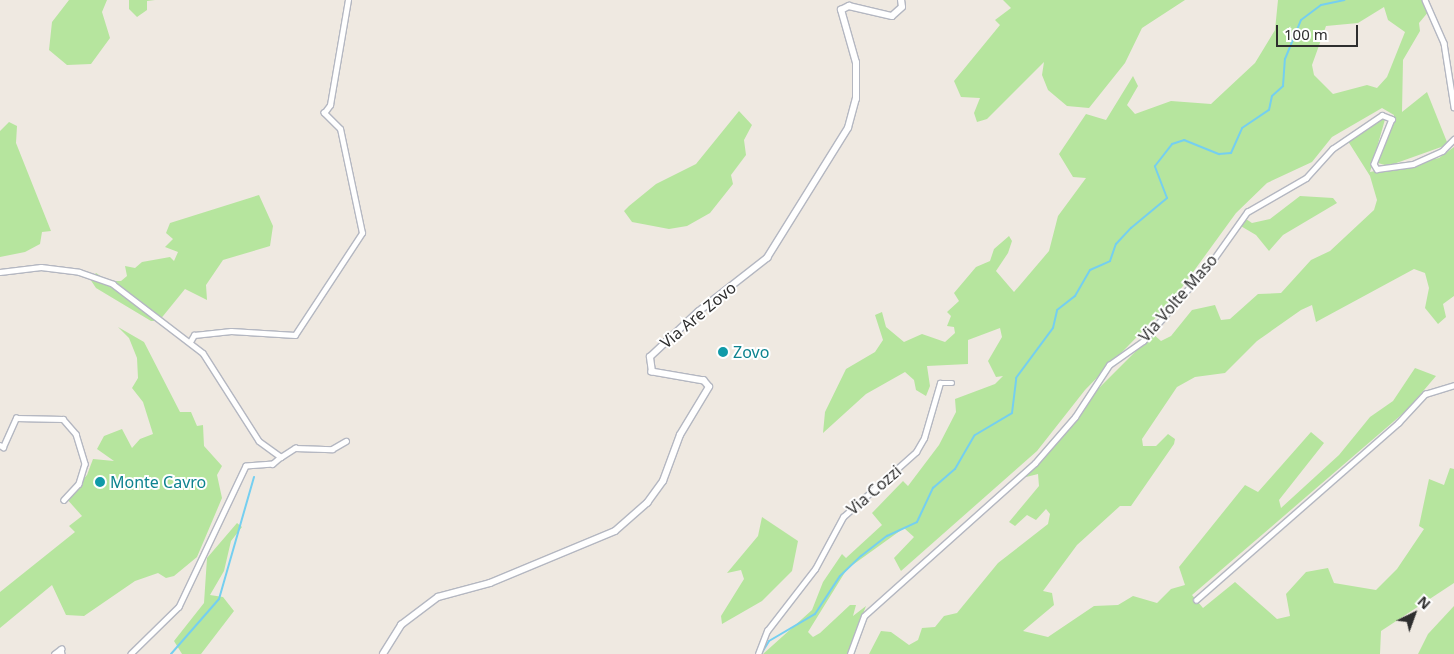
<!DOCTYPE html>
<style>
body{margin:0}
#map{position:relative;width:1454px;height:654px;overflow:hidden;background:#efe9e1;font-family:"Noto Sans",sans-serif}
div>[style]{position:absolute}
[style*='--x']{left:calc(var(--x)*1px);top:calc(var(--y)*1px);width:calc(var(--w)*1px);rotate:calc(var(--a)*1deg)}
.green>*{inset:0;background:#b6e59e}
.stream>*{height:2px;margin:-1px;padding:0 1px;transform-origin:1px;border-radius:1px;background:#75cff0}
.roads{filter:drop-shadow(1px 0 #b4b7c1) drop-shadow(-1px 0 #b4b7c1) drop-shadow(0 1px #b4b7c1) drop-shadow(0 -1px #b4b7c1)}
.minor>*{height:4.5px;margin:-2.25px;padding:0 2.25px;transform-origin:2.25px;border-radius:2.25px;background:#fff}
.tertiary>*{height:5.5px;margin:-2.75px;padding:0 2.75px;transform-origin:2.75px;border-radius:2.75px;background:#fff}
.dots>*{width:14px;height:14px;translate:-50% -50%;box-sizing:border-box;border:2px solid #fff;border-radius:50%}
span{translate:-50% -50%;white-space:nowrap;text-align:center;line-height:1.15;-webkit-text-stroke:4px #fff;paint-order:stroke}
.street-label{font-size:16px;color:#2e2e2e}
.culture-label{font-size:16px;color:#0d838f}
.left{translate:0 -50%;text-align:left}
.north{position:absolute;left:1389px;top:589px;width:50px;height:50px;-webkit-text-stroke:4px #fff;paint-order:stroke;rotate:42deg;font-size:14px;font-weight:700;line-height:20px;text-align:center;color:#2e2e2e}
.north::after{content:'';display:block;margin:auto;width:18px;height:22px;background:#2e2e2e;clip-path:polygon(50% 0,100% 100%,50% 72%,0 100%)}
.scale{position:absolute;left:1276px;top:25px;width:82px;height:22px;box-sizing:border-box;border:2px solid #2e2e2e;border-top:0;padding-left:6px;font-size:15px;line-height:18px;white-space:nowrap;color:#2e2e2e;-webkit-text-stroke:4px #fff;paint-order:stroke}
</style>
<div id="map">
<div class="green">
<div style="clip-path:polygon(69px 0,107px 0,102px 12px,110px 38px,91px 64px,67px 65px,49px 50px,52px 22px)"></div>
<div style="clip-path:polygon(129px 0,155px 0,147px 1px,147px 10px,137px 17px,129px 9px)"></div>
<div style="clip-path:polygon(1003px 0,1185px 0,1142px 28px,1125px 63px,1089px 108px,1067px 106px,1048px 90px,1042px 75px,1044px 62px,987px 119px,977px 122px,974px 113px,980px 98px,961px 97px,954px 81px,1000px 25px,995px 20px,1011px 8px)"></div>
<div style="clip-path:polygon(evenodd,1278px 0,1423px 0,1429px 11px,1419px 23px,1420px 31px,1403px 60px,1402px 112px,1427px 92px,1447px 142px,1444px 146px,1388px 166px,1378px 163px,1394px 115px,1382px 108px,1332px 137px,1312px 162px,1267px 183px,1236px 213px,1172px 301px,1085px 390px,1037px 451px,901px 571px,894px 558px,914px 537px,904px 528px,847px 569px,808px 632px,813px 637px,820px 633px,850px 605px,856px 605px,853px 616px,866px 606px,847px 654px,763px 654px,812px 610px,823px 582px,842px 554px,846px 558px,882px 525px,872px 513px,903px 481px,908px 486px,939px 445px,956px 412px,955px 399px,995px 384px,1003px 376px,996px 377px,988px 361px,1002px 337px,1000px 328px,968px 340px,968px 364px,927px 366px,930px 386px,926px 396px,916px 390px,914px 380px,905px 372px,866px 394px,823px 433px,825px 412px,846px 369px,875px 352px,883px 340px,875px 315px,882px 312px,886px 327px,904px 342px,922px 334px,945px 342px,955px 333px,954px 327px,947px 326px,951px 316px,947px 312px,959px 301px,954px 293px,976px 267px,990px 261px,994px 249px,1009px 236px,1012px 241px,1008px 253px,996px 271px,1014px 292px,1049px 251px,1058px 216px,1086px 178px,1073px 177px,1059px 154px,1086px 114px,1106px 120px,1133px 76px,1138px 86px,1127px 105px,1135px 114px,1171px 101px,1211px 104px,1255px 63px,1275px 30px,1278px 0,1384px 7px,1388px 20px,1405px 32px,1387px 77px,1377px 88px,1367px 85px,1333px 94px,1314px 75px,1312px 65px,1326px 26px,1358px 23px,1384px 7px)"></div>
<div style="clip-path:polygon(739px 111px,752px 125px,744px 140px,746px 155px,731px 175px,733px 184px,710px 213px,687px 226px,669px 229px,632px 222px,624px 211px,629px 206px,656px 184px,696px 164px)"></div>
<div style="clip-path:polygon(1386px 116px,1370px 172px,1439px 158px,1454px 147px,1454px 296px,1443px 304px,1446px 317px,1438px 324px,1425px 308px,1429px 288px,1425px 273px,1414px 269px,1316px 322px,1312px 305px,1301px 310px,1257px 341px,1225px 373px,1195px 377px,1177px 387px,1142px 439px,1143px 446px,1156px 446px,1168px 434px,1175px 439px,1174px 444px,1131px 506px,1120px 506px,1077px 545px,1043px 591px,1052px 593px,1054px 605px,1023px 631px,1048px 637px,1094px 606px,1118px 605px,1133px 596px,1157px 603px,1171px 589px,1185px 585px,1179px 567px,1245px 485px,1258px 492px,1311px 432px,1324px 443px,1279px 500px,1281px 508px,1339px 455px,1370px 417px,1393px 401px,1415px 368px,1436px 376px,1407px 410px,1192px 595px,1203px 608px,1235px 582px,1277px 619px,1290px 616px,1286px 594px,1306px 572px,1328px 568px,1334px 583px,1376px 590px,1397px 569px,1424px 529px,1419px 526px,1429px 479px,1444px 485px,1450px 468px,1454px 469px,1454px 583px,1381px 631px,1380px 654px,869px 654px,881px 631px,891px 632px,909px 645px,918px 640px,922px 628px,935px 627px,944px 616px,957px 613px,998px 563px,1048px 524px,1050px 514px,1046px 509px,1036px 520px,1027px 515px,1015px 526px,1009px 522px,1039px 486px,1038px 474px,1026px 477px,1025px 472px,1061px 439px,1091px 396px,1153px 334px,1161px 341px,1171px 336px,1192px 310px,1215px 305px,1221px 320px,1230px 319px,1258px 294px,1281px 293px,1311px 260px,1330px 251px,1374px 210px,1377px 200px,1370px 176px,1346px 138px)"></div>
<div style="clip-path:polygon(9px 122px,17px 126px,16px 143px,51px 231px,42px 232px,40px 244px,25px 252px,0 257px,0 131px)"></div>
<div style="clip-path:polygon(259px 195px,273px 226px,270px 246px,223px 260px,206px 285px,207px 300px,185px 289px,159px 321px,151px 321px,96px 288px,90px 279px,96px 273px,108px 281px,121px 281px,127px 276px,125px 266px,135px 268px,142px 262px,170px 257px,174px 261px,178px 252px,165px 247px,173px 239px,166px 233px,170px 223px)"></div>
<div style="clip-path:polygon(1300px 196px,1333px 198px,1337px 203px,1283px 235px,1269px 251px,1256px 235px,1239px 225px,1243px 217px,1252px 223px,1270px 219px)"></div>
<div style="clip-path:polygon(118px 327px,144px 342px,180px 412px,191px 412px,197px 426px,203px 425px,204px 446px,222px 466px,217px 475px,222px 498px,197px 557px,174px 576px,166px 578px,158px 573px,135px 581px,84px 616px,66px 615px,52px 585px,0 628px,0 592px,75px 532px,69px 526px,82px 516px,66px 498px,87px 475px,93px 459px,114px 461px,97px 449px,104px 436px,122px 429px,132px 448px,140px 439px,153px 434px,143px 402px,132px 388px,138px 378px,137px 358px,129px 338px)"></div>
<div style="clip-path:polygon(762px 517px,798px 541px,792px 571px,762px 601px,722px 624px,721px 616px,744px 579px,741px 570px,727px 573px,758px 536px)"></div>
<div style="clip-path:polygon(237px 523px,242px 527px,231px 541px,224px 571px,210px 595px,223px 597px,234px 611px,201px 654px,182px 654px,174px 641px,204px 603px,207px 558px)"></div>
<div style="clip-path:polygon(1454px 606px,1454px 654px,1418px 654px,1428px 634px)"></div>
</div>
<div class="stream">
<div style="--x:171;--y:654;--w:73;--a:-48.9"></div>
<div style="--x:219;--y:599;--w:127;--a:-74"></div>
<div style="--x:761;--y:654;--w:15;--a:-58"></div>
<div style="--x:769;--y:641;--w:53;--a:-30.4"></div>
<div style="--x:815;--y:614;--w:45;--a:-56.7"></div>
<div style="--x:840;--y:576;--w:29;--a:-44"></div>
<div style="--x:861;--y:556;--w:33;--a:-38"></div>
<div style="--x:887;--y:536;--w:33;--a:-25"></div>
<div style="--x:917;--y:522;--w:38;--a:-65"></div>
<div style="--x:933;--y:488;--w:29;--a:-41"></div>
<div style="--x:955;--y:469;--w:39;--a:-60"></div>
<div style="--x:975;--y:435;--w:43;--a:-30.7"></div>
<div style="--x:1012;--y:413;--w:35;--a:-83"></div>
<div style="--x:1016;--y:378;--w:62;--a:-53.5"></div>
<div style="--x:1053;--y:328;--w:18;--a:-77"></div>
<div style="--x:1057;--y:310;--w:23;--a:-38"></div>
<div style="--x:1075;--y:296;--w:30;--a:-60"></div>
<div style="--x:1090;--y:270;--w:22;--a:-24"></div>
<div style="--x:1110;--y:261;--w:18;--a:-71"></div>
<div style="--x:1116;--y:244;--w:22;--a:-47"></div>
<div style="--x:1131;--y:228;--w:47;--a:-39.8"></div>
<div style="--x:1167;--y:198;--w:34;--a:-111"></div>
<div style="--x:1155;--y:166;--w:28;--a:-52"></div>
<div style="--x:1172;--y:144;--w:13;--a:-18"></div>
<div style="--x:1184;--y:140;--w:38;--a:22"></div>
<div style="--x:1219;--y:154;--w:12;--a:-5"></div>
<div style="--x:1231;--y:153;--w:27;--a:-66"></div>
<div style="--x:1242;--y:128;--w:32;--a:-34"></div>
<div style="--x:1269;--y:110;--w:14;--a:-78"></div>
<div style="--x:1272;--y:96;--w:15;--a:-42"></div>
<div style="--x:1283;--y:86;--w:27;--a:-86"></div>
<div style="--x:1285;--y:59;--w:42;--a:-67.7"></div>
<div style="--x:1301;--y:20;--w:25;--a:-37"></div>
<div style="--x:1321;--y:5;--w:24;--a:-12"></div>
</div>
<div class="roads">
<div class="minor">
<div style="--x:1425;--y:0;--w:47;--a:66.2"></div>
<div style="--x:1444;--y:43;--w:65;--a:81.1"></div>
<div style="--x:0;--y:272;--w:41;--a:-7"></div>
<div style="--x:41;--y:267;--w:38;--a:7"></div>
<div style="--x:79;--y:272;--w:36;--a:19"></div>
<div style="--x:113;--y:284;--w:113;--a:37.5"></div>
<div style="--x:203;--y:353;--w:104;--a:57.5"></div>
<div style="--x:259;--y:441;--w:27;--a:36"></div>
<div style="--x:281;--y:457;--w:11;--a:139"></div>
<div style="--x:273;--y:464;--w:27;--a:176"></div>
<div style="--x:246;--y:466;--w:156;--a:115.4"></div>
<div style="--x:179;--y:607;--w:67;--a:135.6"></div>
<div style="--x:190;--y:342;--w:8;--a:-60"></div>
<div style="--x:194;--y:335;--w:37;--a:-6"></div>
<div style="--x:231;--y:331;--w:64;--a:3.6"></div>
<div style="--x:295;--y:335;--w:122;--a:-56.7"></div>
<div style="--x:362;--y:233;--w:106;--a:-101.9"></div>
<div style="--x:340;--y:129;--w:23;--a:-135"></div>
<div style="--x:324;--y:113;--w:10;--a:-53"></div>
<div style="--x:330;--y:105;--w:107;--a:-80.3"></div>
<div style="--x:0;--y:445;--w:4;--a:34"></div>
<div style="--x:3;--y:447;--w:32;--a:-66"></div>
<div style="--x:16;--y:418;--w:47;--a:1.2"></div>
<div style="--x:63;--y:419;--w:20;--a:49"></div>
<div style="--x:76;--y:434;--w:31;--a:73"></div>
<div style="--x:85;--y:464;--w:21;--a:107"></div>
<div style="--x:79;--y:484;--w:22;--a:133"></div>
<div style="--x:281;--y:457;--w:17;--a:-33"></div>
<div style="--x:295;--y:448;--w:37;--a:2"></div>
<div style="--x:332;--y:449;--w:16;--a:-30"></div>
<div style="--x:1196;--y:600;--w:269;--a:-41.2"></div>
<div style="--x:1398;--y:423;--w:40;--a:-47"></div>
<div style="--x:1425;--y:394;--w:30;--a:-17"></div>
<div style="--x:54;--y:654;--w:9;--a:-36"></div>
<div style="--x:61;--y:649;--w:5;--a:79"></div>
<div style="--x:758;--y:654;--w:25;--a:-69"></div>
<div style="--x:767;--y:631;--w:78;--a:-52.3"></div>
<div style="--x:815;--y:569;--w:59;--a:-61.7"></div>
<div style="--x:843;--y:517;--w:98;--a:-41.7"></div>
<div style="--x:916;--y:452;--w:16;--a:-60"></div>
<div style="--x:924;--y:438;--w:57;--a:-73.8"></div>
<div style="--x:940;--y:383;--w:12;--a:0"></div>
<div style="--x:850;--y:654;--w:40;--a:-69.8"></div>
<div style="--x:864;--y:616;--w:229;--a:-41.8"></div>
<div style="--x:1035;--y:463;--w:61;--a:-49"></div>
<div style="--x:1075;--y:417;--w:62;--a:-56.8"></div>
<div style="--x:1109;--y:365;--w:42;--a:-35.2"></div>
<div style="--x:1143;--y:341;--w:107;--a:-49.2"></div>
<div style="--x:1213;--y:260;--w:59;--a:-54.7"></div>
<div style="--x:1247;--y:212;--w:68;--a:-30"></div>
<div style="--x:1306;--y:178;--w:39;--a:-48"></div>
<div style="--x:1332;--y:149;--w:60;--a:-34.2"></div>
<div style="--x:1382;--y:115;--w:11;--a:22"></div>
<div style="--x:1392;--y:119;--w:48;--a:111.8"></div>
<div style="--x:1374;--y:164;--w:6;--a:59"></div>
<div style="--x:1377;--y:169;--w:36;--a:-8"></div>
<div style="--x:1413;--y:164;--w:32;--a:-24"></div>
<div style="--x:1442;--y:151;--w:17;--a:-45"></div>
</div>
<div class="tertiary">
<div style="--x:383;--y:654;--w:34;--a:-58"></div>
<div style="--x:401;--y:625;--w:46;--a:-37.1"></div>
<div style="--x:438;--y:597;--w:54;--a:-15.1"></div>
<div style="--x:490;--y:583;--w:135;--a:-22.6"></div>
<div style="--x:615;--y:531;--w:43;--a:-41.2"></div>
<div style="--x:647;--y:503;--w:27;--a:-54"></div>
<div style="--x:663;--y:481;--w:49;--a:-69.7"></div>
<div style="--x:680;--y:435;--w:56;--a:-58.9"></div>
<div style="--x:709;--y:387;--w:8;--a:-130"></div>
<div style="--x:704;--y:381;--w:53;--a:-170.2"></div>
<div style="--x:652;--y:372;--w:15;--a:-98"></div>
<div style="--x:650;--y:357;--w:66;--a:-43.2"></div>
<div style="--x:698;--y:312;--w:88;--a:-38"></div>
<div style="--x:767;--y:258;--w:153;--a:-58.1"></div>
<div style="--x:848;--y:128;--w:30;--a:-75"></div>
<div style="--x:856;--y:99;--w:36;--a:-90"></div>
<div style="--x:856;--y:63;--w:55;--a:-105.8"></div>
<div style="--x:841;--y:10;--w:9;--a:-27"></div>
<div style="--x:849;--y:6;--w:44;--a:13.1"></div>
<div style="--x:892;--y:16;--w:13;--a:-42"></div>
<div style="--x:902;--y:7;--w:7;--a:-98"></div>
</div>
</div>
<div class="dots">
<div style="left:723px;top:352px;background:#0f9aa8"></div>
<div style="left:100px;top:482px;background:#0f9aa8"></div>
</div>
<div class="street-label">
<span style="left:1178px;top:298px;rotate:-49deg">Via Volte Maso</span>
<span style="left:698px;top:315px;rotate:-40deg">Via Are Zovo</span>
<span style="left:874px;top:490px;rotate:-41deg">Via Cozzi</span>
</div>
<div class="culture-label">
<span class="left" style="left:733px;top:352px">Zovo</span>
<span class="left" style="left:110px;top:482px">Monte Cavro</span>
</div>
<div class="north">N</div>
<div class="scale">100 m</div>
</div>
